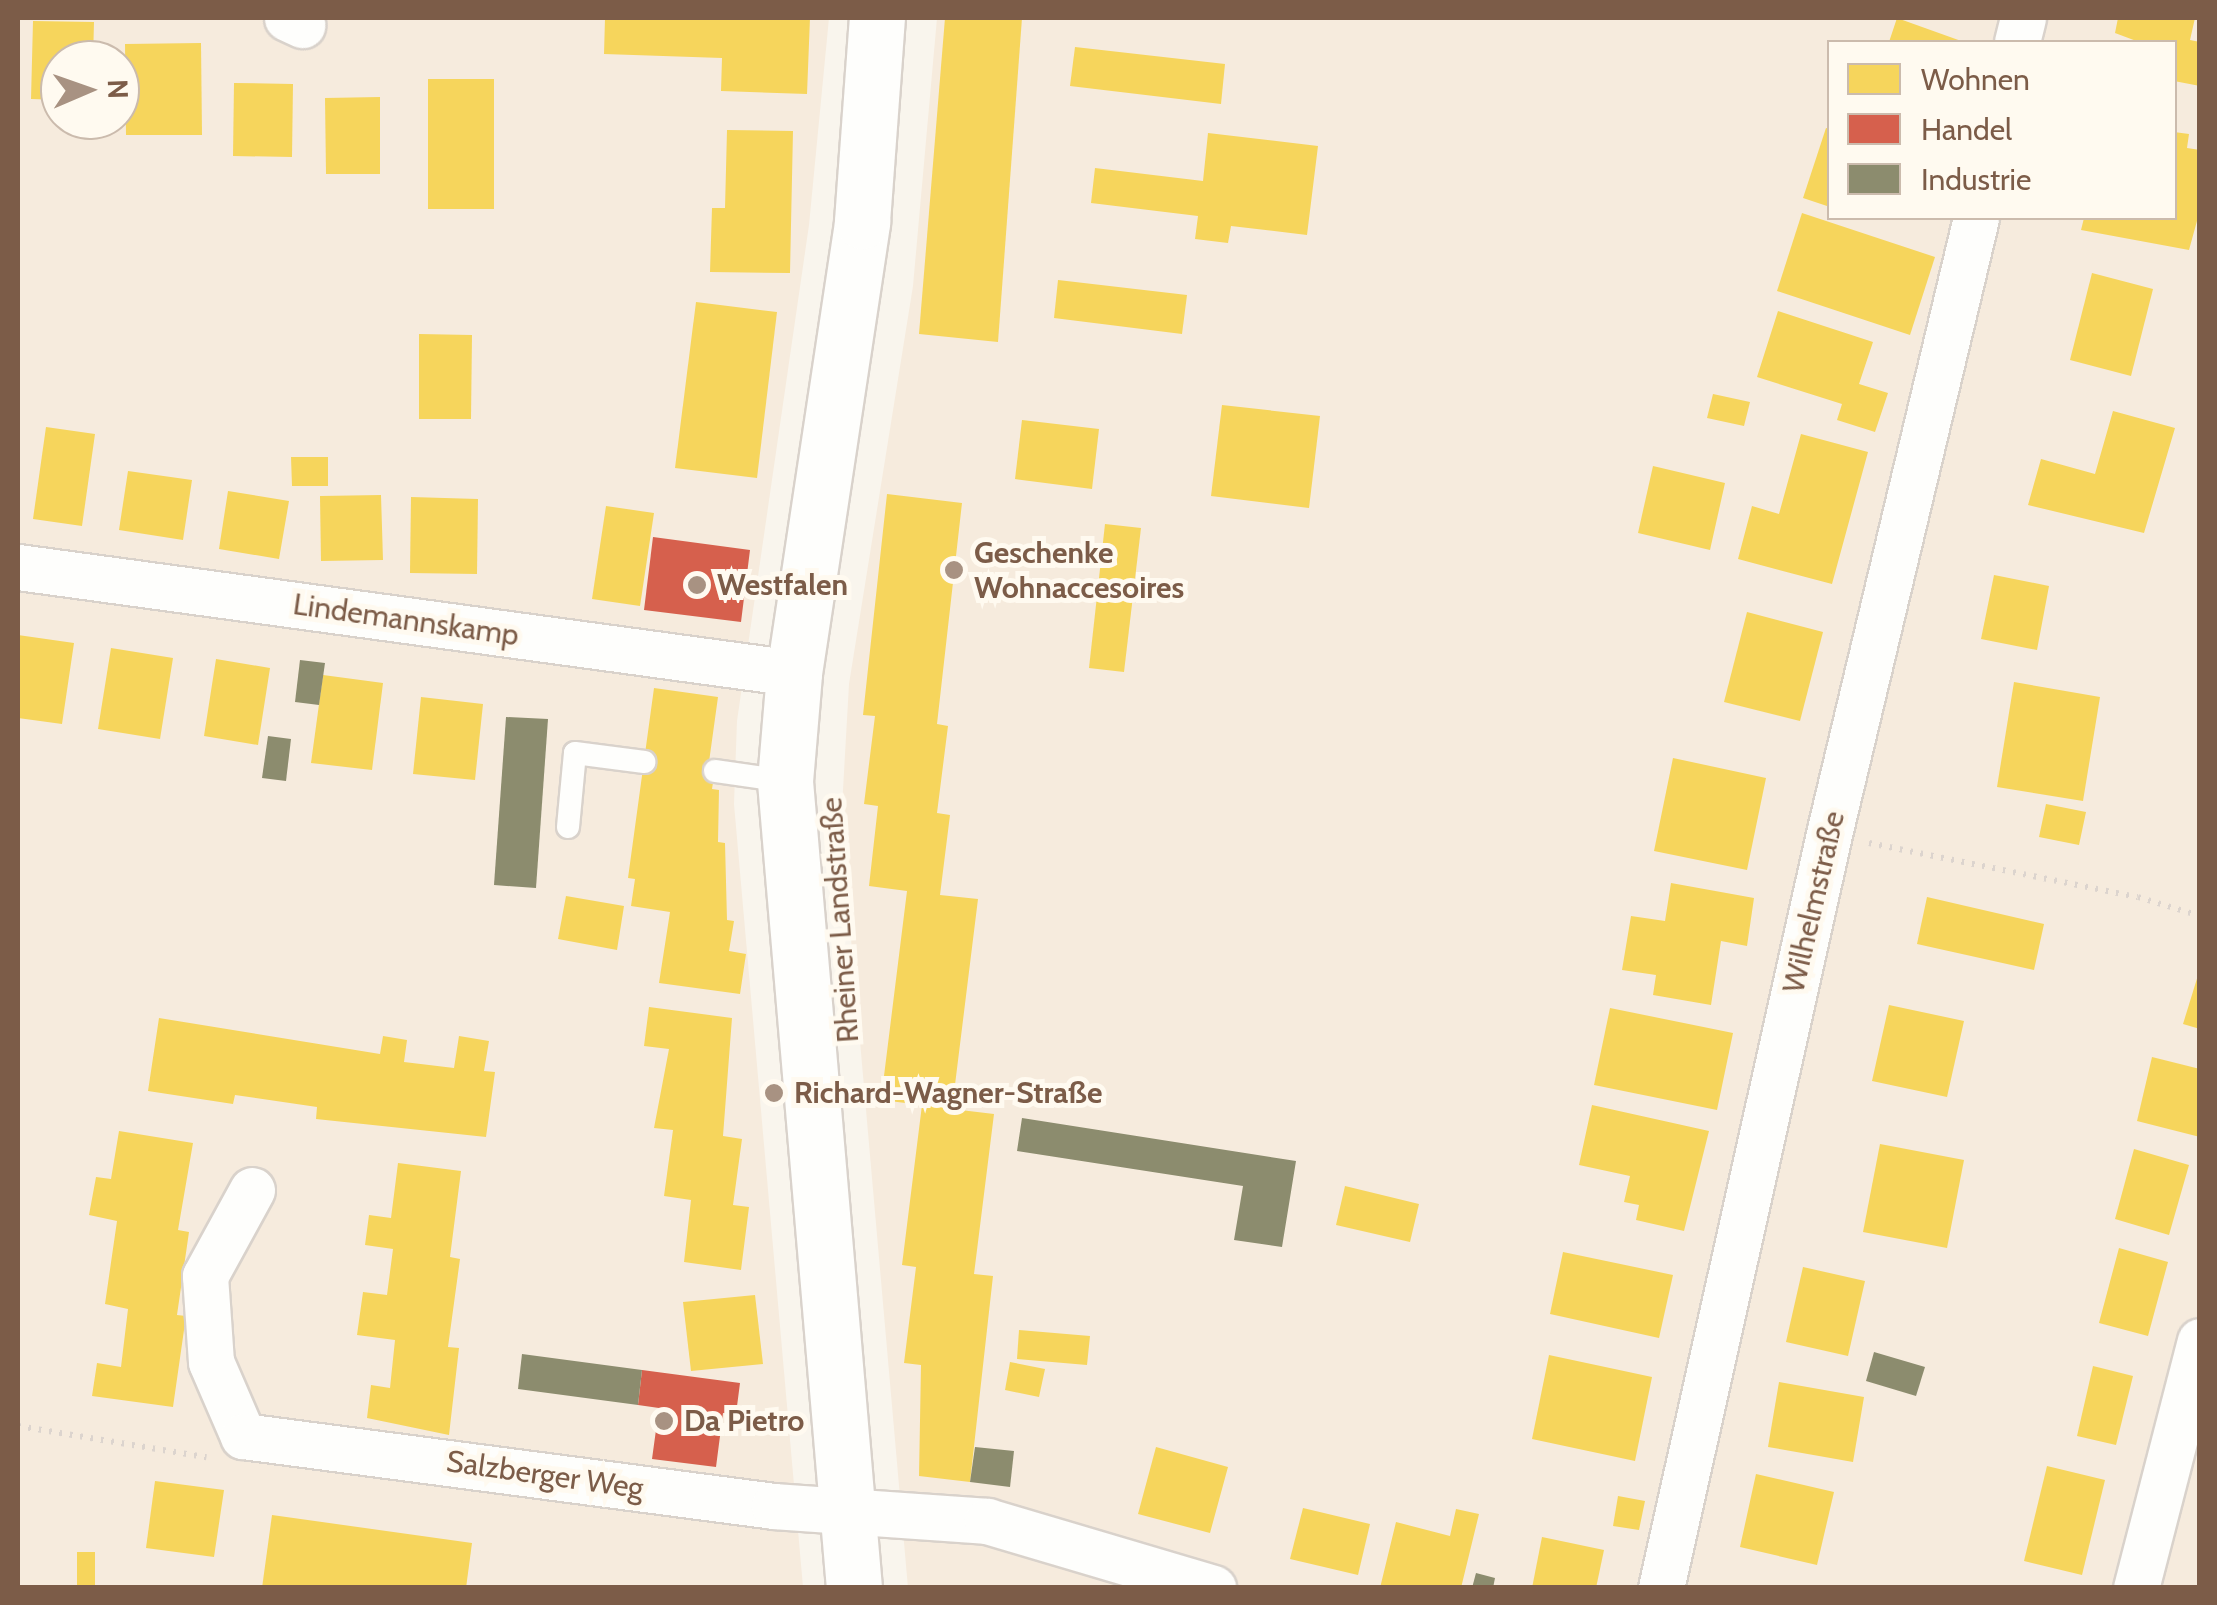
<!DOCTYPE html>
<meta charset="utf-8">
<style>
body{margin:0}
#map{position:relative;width:2217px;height:1605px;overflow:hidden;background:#f9f5ed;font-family:Cabin,sans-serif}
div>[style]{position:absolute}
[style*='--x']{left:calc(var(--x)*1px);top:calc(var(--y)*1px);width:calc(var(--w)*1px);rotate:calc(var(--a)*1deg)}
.residential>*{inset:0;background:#f6ebdd}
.homes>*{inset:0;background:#f6d55c}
.shops>*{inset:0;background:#d6604d}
.industry>*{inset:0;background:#8c8c6e}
.path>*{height:6px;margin-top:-3px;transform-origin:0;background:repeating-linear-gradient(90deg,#dcd4ce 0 2.5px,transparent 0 10.5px)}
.roads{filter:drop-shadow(2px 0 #d9d2cb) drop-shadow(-2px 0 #d9d2cb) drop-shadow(0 2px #d9d2cb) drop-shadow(0 -2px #d9d2cb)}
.lane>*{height:22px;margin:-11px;padding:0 11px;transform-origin:11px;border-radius:11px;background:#fefefc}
.street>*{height:45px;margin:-22.5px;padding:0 22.5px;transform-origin:22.5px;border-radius:22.5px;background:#fefefc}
.secondary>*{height:55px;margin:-27.5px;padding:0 27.5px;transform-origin:27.5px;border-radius:27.5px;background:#fefefc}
.dots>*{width:28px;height:28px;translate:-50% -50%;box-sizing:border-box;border:5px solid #fffaf0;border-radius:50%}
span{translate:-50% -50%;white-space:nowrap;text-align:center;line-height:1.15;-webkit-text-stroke:10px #fffaf0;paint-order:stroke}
.poi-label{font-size:30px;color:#7c5c48;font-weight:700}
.left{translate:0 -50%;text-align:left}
.street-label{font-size:30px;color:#7c5c48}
.frame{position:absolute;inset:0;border:20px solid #7c5c48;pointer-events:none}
.legend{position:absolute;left:1827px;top:40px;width:350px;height:180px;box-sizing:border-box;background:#fffaf0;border:2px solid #cbbbad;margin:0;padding:12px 18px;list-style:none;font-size:30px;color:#7c5c48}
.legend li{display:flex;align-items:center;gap:20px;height:50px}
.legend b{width:50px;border:2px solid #cbbbad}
.north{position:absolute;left:40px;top:40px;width:100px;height:100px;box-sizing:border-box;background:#fffaf0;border:2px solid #cbbbad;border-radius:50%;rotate:88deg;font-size:28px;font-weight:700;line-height:40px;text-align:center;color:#7c5c48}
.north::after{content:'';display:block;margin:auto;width:35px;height:45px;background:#a89282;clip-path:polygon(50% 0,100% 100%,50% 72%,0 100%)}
</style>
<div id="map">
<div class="residential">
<div style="clip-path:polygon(evenodd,18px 18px,829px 18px,809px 225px,737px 721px,734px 804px,803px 1587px,18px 1587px,18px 18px,60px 60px,120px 60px,120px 120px,60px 120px,60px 60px)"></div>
<div style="clip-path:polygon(evenodd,937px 18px,2199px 18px,2199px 1587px,908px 1588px,841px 825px,849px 684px,913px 286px,937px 18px,1830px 42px,2174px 42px,2174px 218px,1830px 218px,1830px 42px)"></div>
</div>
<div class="homes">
<div style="clip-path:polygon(605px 18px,810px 18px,807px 94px,721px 91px,722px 58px,604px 54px)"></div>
<div style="clip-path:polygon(945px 18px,1022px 18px,998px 342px,919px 334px)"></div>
<div style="clip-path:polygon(1897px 18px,1964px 42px,1889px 42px)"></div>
<div style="clip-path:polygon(2118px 18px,2195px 18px,2190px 40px,2200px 42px,2200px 86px,2174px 81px,2174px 42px,2139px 42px,2115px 33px)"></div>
<div style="clip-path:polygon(33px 21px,94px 22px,93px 60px,60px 60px,60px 100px,31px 99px)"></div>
<div style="clip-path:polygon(201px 43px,202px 135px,126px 135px,125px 44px)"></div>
<div style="clip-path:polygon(1075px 47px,1225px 64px,1221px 104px,1070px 86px)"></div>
<div style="clip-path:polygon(428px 79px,494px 79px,494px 209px,428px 209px)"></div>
<div style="clip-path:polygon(234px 83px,293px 84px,292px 157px,233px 156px)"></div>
<div style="clip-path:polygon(380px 97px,380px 174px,326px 174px,325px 98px)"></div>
<div style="clip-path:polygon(1826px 128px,1830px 129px,1830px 207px,1803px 198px)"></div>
<div style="clip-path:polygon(727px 130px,793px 131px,790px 273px,710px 272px,712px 208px,725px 208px)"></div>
<div style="clip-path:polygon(2174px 132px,2189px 134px,2187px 148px,2200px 150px,2200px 210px,2189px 250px,2081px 230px,2084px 218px,2174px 218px)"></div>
<div style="clip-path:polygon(1208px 133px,1318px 146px,1307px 235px,1231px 226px,1228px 243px,1195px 239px,1198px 216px,1091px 203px,1095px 168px,1203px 181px)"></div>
<div style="clip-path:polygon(1802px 213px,1935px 257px,1910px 335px,1777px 291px)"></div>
<div style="clip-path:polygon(2092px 273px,2153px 289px,2131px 376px,2070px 360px)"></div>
<div style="clip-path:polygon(1058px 280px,1187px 295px,1182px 334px,1054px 318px)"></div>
<div style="clip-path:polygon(696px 302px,777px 312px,757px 478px,675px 468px)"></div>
<div style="clip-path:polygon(1778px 311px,1873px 342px,1859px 384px,1888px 393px,1875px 432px,1837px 420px,1842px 404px,1757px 377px)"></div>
<div style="clip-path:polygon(419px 334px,472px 335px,471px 419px,419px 419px)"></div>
<div style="clip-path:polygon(1713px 394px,1750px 402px,1744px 426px,1707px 418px)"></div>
<div style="clip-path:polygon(1222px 405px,1320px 416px,1309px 508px,1211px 496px)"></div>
<div style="clip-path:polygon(2113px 411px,2175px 428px,2144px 533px,2028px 505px,2041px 459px,2095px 474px)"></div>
<div style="clip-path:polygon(1022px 420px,1099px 429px,1092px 489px,1015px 479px)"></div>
<div style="clip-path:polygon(46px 427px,95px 434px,82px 526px,33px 519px)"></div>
<div style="clip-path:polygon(1801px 434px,1868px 452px,1832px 584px,1738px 559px,1752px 506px,1779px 514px)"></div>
<div style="clip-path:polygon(291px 457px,328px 457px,328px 486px,292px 486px)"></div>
<div style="clip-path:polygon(1653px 466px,1725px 483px,1710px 550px,1638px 533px)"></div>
<div style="clip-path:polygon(128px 471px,192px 480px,183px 540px,119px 530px)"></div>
<div style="clip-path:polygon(228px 491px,289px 501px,279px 559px,219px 549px)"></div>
<div style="clip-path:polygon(887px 494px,962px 503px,937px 724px,948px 726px,937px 813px,950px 815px,940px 895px,978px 899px,952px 1109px,994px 1114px,974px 1274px,993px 1276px,970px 1482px,919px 1476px,921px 1365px,904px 1363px,916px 1267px,902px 1265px,922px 1105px,881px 1100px,907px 891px,869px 886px,878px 806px,864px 804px,875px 716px,863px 715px)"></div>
<div style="clip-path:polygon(381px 495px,383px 560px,321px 561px,320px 496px)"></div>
<div style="clip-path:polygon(411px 497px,478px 499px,477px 574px,410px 573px)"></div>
<div style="clip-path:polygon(606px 506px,654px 513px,640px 606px,592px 599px)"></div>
<div style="clip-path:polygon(1105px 524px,1141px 528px,1124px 672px,1089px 668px)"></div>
<div style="clip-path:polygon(1994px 575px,2049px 586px,2037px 650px,1981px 639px)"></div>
<div style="clip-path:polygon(1747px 612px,1823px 632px,1800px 721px,1724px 702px)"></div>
<div style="clip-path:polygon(18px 635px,74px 643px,62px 724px,18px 718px)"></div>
<div style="clip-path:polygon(111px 648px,173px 658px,160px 739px,98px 729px)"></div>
<div style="clip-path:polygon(216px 659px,270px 668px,258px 745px,204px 736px)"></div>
<div style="clip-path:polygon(323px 675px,383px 683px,372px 770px,311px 763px)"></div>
<div style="clip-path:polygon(2014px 682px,2100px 697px,2083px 801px,1997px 787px)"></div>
<div style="clip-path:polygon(654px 688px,718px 697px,709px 762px,716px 763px,712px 789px,719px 790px,718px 842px,725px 843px,727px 920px,734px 921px,729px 951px,746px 954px,740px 994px,659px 983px,670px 912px,631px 906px,635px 879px,628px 878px)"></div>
<div style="clip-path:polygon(421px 697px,483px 704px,475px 780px,413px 774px)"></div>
<div style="clip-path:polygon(1673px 758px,1766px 778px,1747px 870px,1654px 851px)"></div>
<div style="clip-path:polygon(2046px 804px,2086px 812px,2079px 845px,2039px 837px)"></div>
<div style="clip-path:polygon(1671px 883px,1754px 898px,1747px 946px,1721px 941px,1711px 1005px,1653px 995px,1656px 975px,1622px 970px,1631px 916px,1665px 921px)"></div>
<div style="clip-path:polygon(566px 896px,624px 906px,617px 950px,558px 939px)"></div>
<div style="clip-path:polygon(1927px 897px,2044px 924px,2034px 970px,1917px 944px)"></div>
<div style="clip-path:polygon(2199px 972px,2200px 972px,2200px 1029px,2183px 1024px)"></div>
<div style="clip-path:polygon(1889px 1005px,1964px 1021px,1947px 1097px,1872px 1081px)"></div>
<div style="clip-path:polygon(649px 1007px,732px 1018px,723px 1136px,742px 1139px,733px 1205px,749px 1207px,741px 1270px,684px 1262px,691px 1200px,664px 1196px,673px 1130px,654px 1128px,669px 1049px,644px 1046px)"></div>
<div style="clip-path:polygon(1610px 1008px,1733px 1033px,1717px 1110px,1594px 1085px)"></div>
<div style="clip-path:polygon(159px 1018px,380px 1054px,383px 1036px,407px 1040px,404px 1062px,454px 1068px,459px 1036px,489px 1041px,484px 1071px,495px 1072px,486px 1137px,316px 1119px,317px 1107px,235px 1095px,233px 1104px,148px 1091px)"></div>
<div style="clip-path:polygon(2152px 1057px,2200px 1069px,2200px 1137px,2137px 1121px)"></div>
<div style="clip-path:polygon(1592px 1105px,1709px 1131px,1684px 1231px,1636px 1220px,1639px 1205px,1624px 1202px,1630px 1176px,1579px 1165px)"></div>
<div style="clip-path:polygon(119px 1131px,193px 1143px,178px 1230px,189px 1232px,177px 1315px,186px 1316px,173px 1407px,92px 1396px,97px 1363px,121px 1367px,128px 1309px,105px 1304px,117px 1221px,89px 1215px,96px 1177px,111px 1179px)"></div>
<div style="clip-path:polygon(1880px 1144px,1964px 1160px,1947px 1248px,1863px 1232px)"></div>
<div style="clip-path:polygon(2134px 1149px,2189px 1165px,2169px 1235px,2115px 1219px)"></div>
<div style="clip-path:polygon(398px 1163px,461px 1171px,450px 1257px,460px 1259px,448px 1347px,459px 1348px,449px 1435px,367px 1418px,371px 1385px,390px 1388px,395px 1340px,357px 1335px,363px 1292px,387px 1295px,393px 1249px,365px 1245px,369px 1215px,391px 1218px)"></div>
<div style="clip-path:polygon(1345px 1186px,1419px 1204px,1410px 1242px,1336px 1225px)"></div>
<div style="clip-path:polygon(2119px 1248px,2168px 1262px,2148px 1336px,2099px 1323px)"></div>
<div style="clip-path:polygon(1563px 1252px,1673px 1275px,1659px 1338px,1550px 1314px)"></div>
<div style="clip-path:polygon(1803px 1267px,1865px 1281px,1848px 1356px,1786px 1342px)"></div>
<div style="clip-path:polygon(755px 1295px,763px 1364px,691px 1371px,683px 1302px)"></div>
<div style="clip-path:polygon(1019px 1330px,1090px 1336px,1087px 1365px,1017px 1359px)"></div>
<div style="clip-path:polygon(1549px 1355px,1652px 1377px,1635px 1461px,1532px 1439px)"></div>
<div style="clip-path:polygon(1010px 1362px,1045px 1369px,1039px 1397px,1005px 1390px)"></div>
<div style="clip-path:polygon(2093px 1366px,2133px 1376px,2116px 1445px,2077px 1436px)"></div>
<div style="clip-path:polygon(1779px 1382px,1864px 1397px,1853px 1462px,1768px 1447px)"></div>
<div style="clip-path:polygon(1156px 1447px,1228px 1467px,1210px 1533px,1138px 1514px)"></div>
<div style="clip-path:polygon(2047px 1466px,2105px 1480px,2082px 1575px,2024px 1561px)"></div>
<div style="clip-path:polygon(1756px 1474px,1834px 1492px,1817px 1565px,1740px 1547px)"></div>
<div style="clip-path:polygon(155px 1481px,224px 1490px,214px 1557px,146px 1548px)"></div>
<div style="clip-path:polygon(1618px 1496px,1645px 1501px,1639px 1530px,1613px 1526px)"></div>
<div style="clip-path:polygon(1303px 1508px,1370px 1524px,1358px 1575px,1290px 1559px)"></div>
<div style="clip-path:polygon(1456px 1509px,1479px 1514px,1461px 1588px,1380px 1588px,1396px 1522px,1450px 1536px)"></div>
<div style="clip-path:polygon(272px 1515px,472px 1543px,466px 1588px,262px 1588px)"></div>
<div style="clip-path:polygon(1542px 1537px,1604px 1550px,1596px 1588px,1532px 1588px)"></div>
<div style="clip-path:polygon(77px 1552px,95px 1552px,95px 1588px,77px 1588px)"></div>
</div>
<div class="shops">
<div style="clip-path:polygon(653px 537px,750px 550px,741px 622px,644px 610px)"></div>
<div style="clip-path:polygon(642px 1370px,740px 1383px,736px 1414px,723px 1413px,716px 1467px,652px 1459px,659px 1408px,638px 1405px)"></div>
</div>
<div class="industry">
<div style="clip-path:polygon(300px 660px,325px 663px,319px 705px,295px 702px)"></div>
<div style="clip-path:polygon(506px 717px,548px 719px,536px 888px,494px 885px)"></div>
<div style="clip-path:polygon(268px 736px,291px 739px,286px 781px,262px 778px)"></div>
<div style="clip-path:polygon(1022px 1118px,1296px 1161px,1282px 1247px,1234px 1240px,1243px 1186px,1017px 1151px)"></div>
<div style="clip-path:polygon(1874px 1352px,1925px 1367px,1916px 1396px,1866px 1381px)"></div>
<div style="clip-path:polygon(522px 1354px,642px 1370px,638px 1405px,518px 1389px)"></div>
<div style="clip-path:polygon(975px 1447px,1014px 1451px,1010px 1487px,970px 1482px)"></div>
<div style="clip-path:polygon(1476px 1573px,1495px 1578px,1493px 1588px,1472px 1588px)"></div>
</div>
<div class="path">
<div style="--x:1869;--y:843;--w:274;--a:11.4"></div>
<div style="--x:2138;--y:897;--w:65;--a:17"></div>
<div style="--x:18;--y:1426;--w:191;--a:9.4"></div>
</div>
<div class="roads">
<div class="lane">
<div style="--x:715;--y:771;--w:71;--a:8.1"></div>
<div style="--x:568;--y:827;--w:74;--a:-84.6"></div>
<div style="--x:575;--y:753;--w:70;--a:7.4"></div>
</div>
<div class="street">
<div style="--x:287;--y:18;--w:17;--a:25"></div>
<div style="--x:2017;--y:42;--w:25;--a:-76"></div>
<div style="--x:18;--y:567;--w:783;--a:7.78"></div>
<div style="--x:252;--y:1190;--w:98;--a:118.7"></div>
<div style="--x:205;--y:1276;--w:86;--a:86"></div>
<div style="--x:211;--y:1362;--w:81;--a:66.6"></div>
<div style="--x:243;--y:1436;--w:536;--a:7.51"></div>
<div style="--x:774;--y:1506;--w:214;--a:4"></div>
<div style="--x:987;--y:1521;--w:236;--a:16.5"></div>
<div style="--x:1661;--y:1588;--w:772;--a:-77.44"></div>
<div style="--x:1829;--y:834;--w:633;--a:-76.58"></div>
<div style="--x:2136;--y:1588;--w:255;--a:-75.5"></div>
</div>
<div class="secondary">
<div style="--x:854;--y:1588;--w:810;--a:-94.89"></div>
<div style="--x:785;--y:781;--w:108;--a:-85.2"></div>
<div style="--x:794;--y:673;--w:457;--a:-81.4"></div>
<div style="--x:862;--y:221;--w:204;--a:-85.8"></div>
</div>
</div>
<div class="dots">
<div style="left:954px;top:570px;background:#a89282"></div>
<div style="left:697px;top:585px;background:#a89282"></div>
<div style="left:774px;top:1093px;background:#a89282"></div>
<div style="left:664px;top:1421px;background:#a89282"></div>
</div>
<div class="poi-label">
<span class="left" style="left:974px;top:570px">Geschenke<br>Wohnaccesoires</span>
<span class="left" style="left:717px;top:585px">Westfalen</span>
<span class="left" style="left:794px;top:1093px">Richard-Wagner-Straße</span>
<span class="left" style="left:684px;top:1421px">Da Pietro</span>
</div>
<div class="street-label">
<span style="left:406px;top:620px;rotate:8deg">Lindemannskamp</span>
<span style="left:1814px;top:902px;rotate:-77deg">Wilhelmstraße</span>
<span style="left:840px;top:920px;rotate:-94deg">Rheiner Landstraße</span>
<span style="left:545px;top:1475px;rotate:8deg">Salzberger Weg</span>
</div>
<div class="frame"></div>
<ul class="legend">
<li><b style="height:28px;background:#f6d55c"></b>Wohnen</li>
<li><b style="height:28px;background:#d6604d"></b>Handel</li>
<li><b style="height:28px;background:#8c8c6e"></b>Industrie</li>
</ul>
<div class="north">N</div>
</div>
